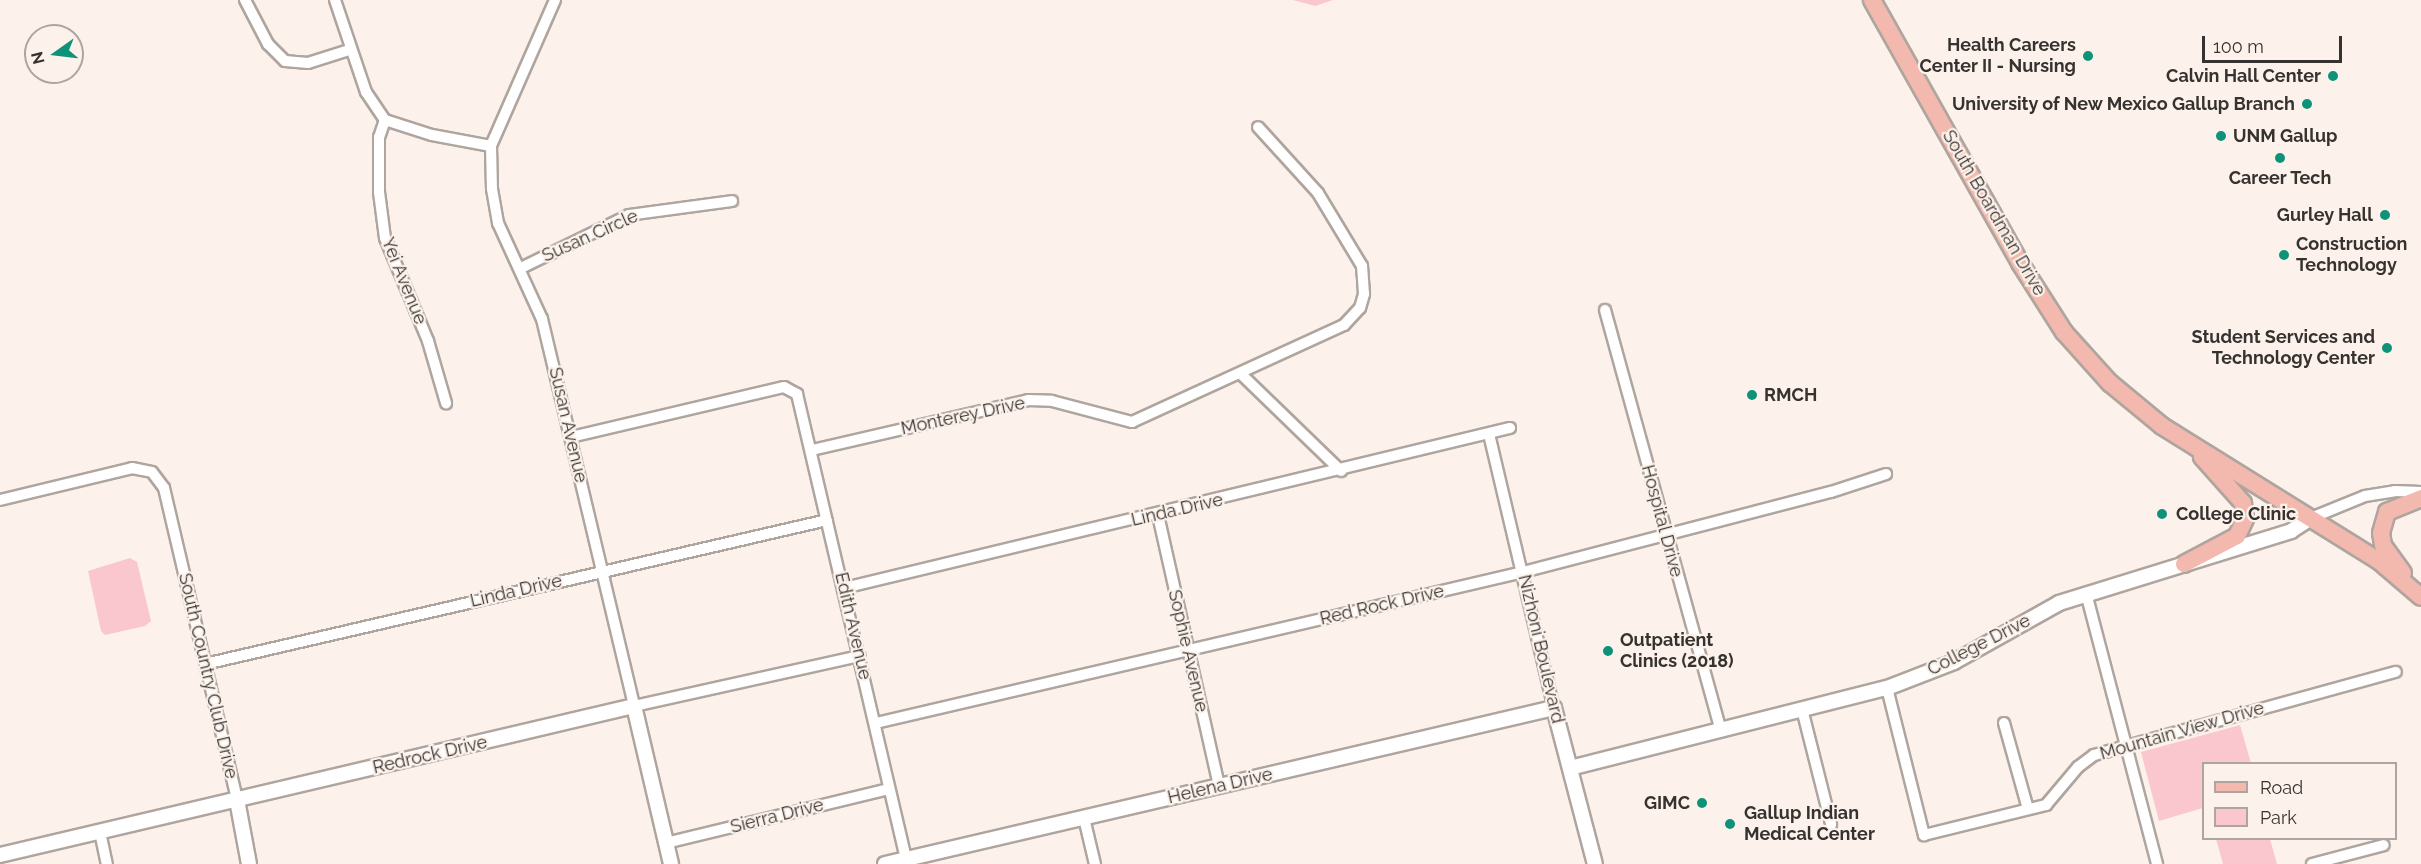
<!DOCTYPE html>
<style>
body{margin:0}
#map{position:relative;width:2421px;height:864px;overflow:hidden;background:#fcf2eb;font-family:Raleway,sans-serif}
div>[style]{position:absolute}
[style*='--x']{left:calc(var(--x)*1px);top:calc(var(--y)*1px);width:calc(var(--w)*1px);rotate:calc(var(--a)*1deg)}
.green>*{inset:0;background:#fac7ce}
.roads{filter:drop-shadow(2px 0 #afa59f) drop-shadow(-2px 0 #afa59f) drop-shadow(0 2px #afa59f) drop-shadow(0 -2px #afa59f)}
.minor>*{height:10px;margin:-5px;padding:0 5px;transform-origin:5px;border-radius:5px;background:#fff}
.secondary>*{height:14px;margin:-7px;padding:0 7px;transform-origin:7px;border-radius:7px;background:#fff}
.primary>*{height:16px;margin:-8px;padding:0 8px;transform-origin:8px;border-radius:8px;background:#f3b9ae}
.dots>*{width:16px;height:16px;translate:-50% -50%;box-sizing:border-box;border:3px solid #fcf2eb;border-radius:50%}
span{translate:-50% -50%;white-space:nowrap;text-align:center;line-height:1.15;-webkit-text-stroke:4.5px #fcf2eb;paint-order:stroke}
.poi-label{font-size:18px;color:#363230;font-weight:700}
.right{translate:-100% -50%;text-align:right}
.left{translate:0 -50%;text-align:left}
.street-label{font-size:18px;color:#363230}
.legend{position:absolute;left:2202px;top:762px;width:195px;height:78px;box-sizing:border-box;background:#fcf2eb;border:2px solid #ada5a0;margin:0;padding:8px 10px;list-style:none;font-size:18px;color:#363230}
.legend li{display:flex;align-items:center;gap:12px;height:30px}
.legend b{width:30px;border:2px solid #ada5a0}
.north{position:absolute;left:24px;top:24px;width:60px;height:60px;box-sizing:border-box;background:#fcf2eb;border:2px solid #ada5a0;border-radius:50%;rotate:256deg;font-size:16px;font-weight:700;line-height:24px;text-align:center;color:#363230}
.north::after{content:'';display:block;margin:auto;width:21px;height:27px;background:#0f927a;clip-path:polygon(50% 0,100% 100%,50% 72%,0 100%)}
.scale{position:absolute;left:2202px;top:36px;width:140px;height:27px;box-sizing:border-box;border:3px solid #363230;border-top:0;padding-left:8px;font-size:18px;line-height:21px;white-space:nowrap;color:#363230;-webkit-text-stroke:4px #fcf2eb;paint-order:stroke}
</style>
<div id="map">
<div class="green">
<div style="clip-path:polygon(1293px 0,1333px 0,1315px 6px)"></div>
<div style="clip-path:polygon(130px 558px,137px 562px,151px 621px,145px 626px,105px 635px,101px 631px,88px 571px)"></div>
<div style="clip-path:polygon(2240px 725px,2251px 763px,2204px 764px,2203px 808px,2159px 821px,2141px 752px)"></div>
<div style="clip-path:polygon(2216px 839px,2270px 839px,2277px 864px,2223px 864px)"></div>
</div>
<div class="roads">
<div class="minor">
<div style="--x:245;--y:0;--w:50;--a:62.4"></div>
<div style="--x:268;--y:44;--w:24;--a:45"></div>
<div style="--x:285;--y:61;--w:23;--a:5"></div>
<div style="--x:308;--y:63;--w:43;--a:-17.6"></div>
<div style="--x:335;--y:0;--w:97;--a:71.4"></div>
<div style="--x:366;--y:92;--w:34;--a:56"></div>
<div style="--x:385;--y:120;--w:49;--a:17.7"></div>
<div style="--x:432;--y:135;--w:60;--a:10.6"></div>
<div style="--x:555;--y:0;--w:159;--a:113.7"></div>
<div style="--x:491;--y:146;--w:43;--a:88.7"></div>
<div style="--x:492;--y:189;--w:35;--a:80"></div>
<div style="--x:498;--y:223;--w:106;--a:65.4"></div>
<div style="--x:542;--y:319;--w:398;--a:76.6"></div>
<div style="--x:634;--y:706;--w:231;--a:-12.5"></div>
<div style="--x:385;--y:120;--w:18;--a:109"></div>
<div style="--x:379;--y:137;--w:55;--a:90"></div>
<div style="--x:379;--y:192;--w:46;--a:82.6"></div>
<div style="--x:385;--y:238;--w:112;--a:67.3"></div>
<div style="--x:428;--y:341;--w:65;--a:73.8"></div>
<div style="--x:521;--y:268;--w:120;--a:-26.1"></div>
<div style="--x:629;--y:215;--w:104;--a:-7.7"></div>
<div style="--x:1605;--y:310;--w:437;--a:74.6"></div>
<div style="--x:1242;--y:375;--w:138;--a:44.1"></div>
<div style="--x:1489;--y:434;--w:282;--a:76.7"></div>
<div style="--x:571;--y:437;--w:219;--a:-13.2"></div>
<div style="--x:784;--y:387;--w:15;--a:28"></div>
<div style="--x:797;--y:394;--w:478;--a:76.8"></div>
<div style="--x:812;--y:450;--w:222;--a:-13"></div>
<div style="--x:1028;--y:400;--w:24;--a:2"></div>
<div style="--x:1052;--y:401;--w:83;--a:14.7"></div>
<div style="--x:1132;--y:422;--w:233;--a:-24.6"></div>
<div style="--x:1344;--y:325;--w:23;--a:-47"></div>
<div style="--x:1360;--y:308;--w:15;--a:-74"></div>
<div style="--x:1364;--y:294;--w:28;--a:-94"></div>
<div style="--x:1362;--y:266;--w:85;--a:-121.1"></div>
<div style="--x:1318;--y:193;--w:89;--a:-132.3"></div>
<div style="--x:0;--y:500;--w:136;--a:-13.6"></div>
<div style="--x:132;--y:468;--w:20;--a:11"></div>
<div style="--x:152;--y:472;--w:20;--a:53"></div>
<div style="--x:164;--y:488;--w:320;--a:76.8"></div>
<div style="--x:1158;--y:515;--w:278;--a:77.3"></div>
<div style="--x:2311;--y:518;--w:58;--a:-22.2"></div>
<div style="--x:2365;--y:496;--w:30;--a:-9"></div>
<div style="--x:2395;--y:491;--w:26;--a:2"></div>
<div style="--x:844;--y:588;--w:685;--a:-13.51"></div>
<div style="--x:2086;--y:593;--w:280;--a:75.3"></div>
<div style="--x:205;--y:664;--w:638;--a:-13.03"></div>
<div style="--x:1887;--y:688;--w:152;--a:75.9"></div>
<div style="--x:1924;--y:835;--w:126;--a:-13.8"></div>
<div style="--x:2046;--y:805;--w:50;--a:-49.9"></div>
<div style="--x:2078;--y:767;--w:20;--a:-37"></div>
<div style="--x:2094;--y:755;--w:313;--a:-15.4"></div>
<div style="--x:1802;--y:709;--w:119;--a:75.8"></div>
<div style="--x:876;--y:723;--w:664;--a:-13.14"></div>
<div style="--x:1523;--y:572;--w:318;--a:-14.6"></div>
<div style="--x:1831;--y:492;--w:58;--a:-18.1"></div>
<div style="--x:2004;--y:723;--w:89;--a:74.4"></div>
<div style="--x:1084;--y:818;--w:47;--a:76.6"></div>
<div style="--x:100;--y:832;--w:33;--a:78"></div>
<div style="--x:666;--y:843;--w:229;--a:-13.6"></div>
<div style="--x:2312;--y:864;--w:74;--a:-14.8"></div>
</div>
<div class="secondary">
<div style="--x:1570;--y:768;--w:327;--a:-14.2"></div>
<div style="--x:1887;--y:688;--w:72;--a:-21.2"></div>
<div style="--x:1954;--y:662;--w:120;--a:-29.3"></div>
<div style="--x:2059;--y:603;--w:243;--a:-17.2"></div>
<div style="--x:2291;--y:531;--w:24;--a:-33"></div>
<div style="--x:237;--y:800;--w:65;--a:79.4"></div>
<div style="--x:0;--y:855;--w:651;--a:-13.23"></div>
<div style="--x:634;--y:706;--w:162;--a:76.8"></div>
<div style="--x:885;--y:864;--w:687;--a:-13.13"></div>
<div style="--x:1554;--y:708;--w:161;--a:75.3"></div>
</div>
<div class="primary">
<div style="--x:1872;--y:0;--w:302;--a:60.6"></div>
<div style="--x:2020;--y:263;--w:82;--a:57.5"></div>
<div style="--x:2064;--y:332;--w:69;--a:48"></div>
<div style="--x:2110;--y:383;--w:67;--a:39.6"></div>
<div style="--x:2162;--y:426;--w:256;--a:31.9"></div>
<div style="--x:2379;--y:561;--w:55;--a:40.6"></div>
<div style="--x:2184;--y:564;--w:60;--a:-27.8"></div>
<div style="--x:2237;--y:536;--w:19;--a:-65"></div>
<div style="--x:2245;--y:519;--w:16;--a:-97"></div>
<div style="--x:2243;--y:503;--w:62;--a:-131.7"></div>
<div style="--x:2403;--y:573;--w:34;--a:-126"></div>
<div style="--x:2383;--y:545;--w:12;--a:-99"></div>
<div style="--x:2381;--y:533;--w:22;--a:-74"></div>
<div style="--x:2387;--y:512;--w:37;--a:-22"></div>
</div>
</div>
<div class="dots">
<div style="left:2088px;top:56px;background:#0f927a"></div>
<div style="left:2333px;top:76px;background:#0f927a"></div>
<div style="left:2307px;top:104px;background:#0f927a"></div>
<div style="left:2221px;top:136px;background:#0f927a"></div>
<div style="left:2280px;top:158px;background:#0f927a"></div>
<div style="left:2385px;top:215px;background:#0f927a"></div>
<div style="left:2284px;top:255px;background:#0f927a"></div>
<div style="left:2387px;top:348px;background:#0f927a"></div>
<div style="left:1752px;top:395px;background:#0f927a"></div>
<div style="left:2162px;top:514px;background:#0f927a"></div>
<div style="left:1608px;top:651px;background:#0f927a"></div>
<div style="left:1702px;top:803px;background:#0f927a"></div>
<div style="left:1730px;top:824px;background:#0f927a"></div>
</div>
<div class="poi-label">
<span class="right" style="left:2076px;top:56px">Health Careers<br>Center II - Nursing</span>
<span class="right" style="left:2321px;top:76px">Calvin Hall Center</span>
<span class="right" style="left:2295px;top:104px">University of New Mexico Gallup Branch</span>
<span class="left" style="left:2233px;top:136px">UNM Gallup</span>
<span style="left:2280px;top:178px">Career Tech</span>
<span class="right" style="left:2373px;top:215px">Gurley Hall</span>
<span class="left" style="left:2296px;top:255px">Construction<br>Technology</span>
<span class="right" style="left:2375px;top:348px">Student Services and<br>Technology Center</span>
<span class="left" style="left:1764px;top:395px">RMCH</span>
<span class="left" style="left:2176px;top:514px">College Clinic</span>
<span class="left" style="left:1620px;top:651px">Outpatient<br>Clinics (2018)</span>
<span class="right" style="left:1690px;top:803px">GIMC</span>
<span class="left" style="left:1744px;top:824px">Gallup Indian<br>Medical Center</span>
</div>
<div class="street-label">
<span style="left:1994px;top:213px;rotate:60deg">South Boardman Drive</span>
<span style="left:590px;top:236px;rotate:-24deg">Susan Circle</span>
<span style="left:404px;top:281px;rotate:68deg">Yei Avenue</span>
<span style="left:963px;top:416px;rotate:-12deg">Monterey Drive</span>
<span style="left:568px;top:425px;rotate:77deg">Susan Avenue</span>
<span style="left:1177px;top:510px;rotate:-13deg">Linda Drive</span>
<span style="left:1662px;top:521px;rotate:75deg">Hospital Drive</span>
<span style="left:516px;top:591px;rotate:-13deg">Linda Drive</span>
<span style="left:1382px;top:605px;rotate:-13deg">Red Rock Drive</span>
<span style="left:853px;top:626px;rotate:77deg">Edith Avenue</span>
<span style="left:1979px;top:645px;rotate:-27deg">College Drive</span>
<span style="left:1541px;top:649px;rotate:77deg">Nizhoni Boulevard</span>
<span style="left:1188px;top:651px;rotate:77deg">Sophie Avenue</span>
<span style="left:208px;top:676px;rotate:77deg">South Country Club Drive</span>
<span style="left:2182px;top:731px;rotate:-16deg">Mountain View Drive</span>
<span style="left:430px;top:755px;rotate:-13deg">Redrock Drive</span>
<span style="left:1220px;top:786px;rotate:-13deg">Helena Drive</span>
<span style="left:777px;top:816px;rotate:-14deg">Sierra Drive</span>
</div>
<ul class="legend">
<li><b style="height:8px;background:#f3b9ae"></b>Road</li>
<li><b style="height:16px;background:#fac7ce"></b>Park</li>
</ul>
<div class="north">N</div>
<div class="scale">100 m</div>
</div>
